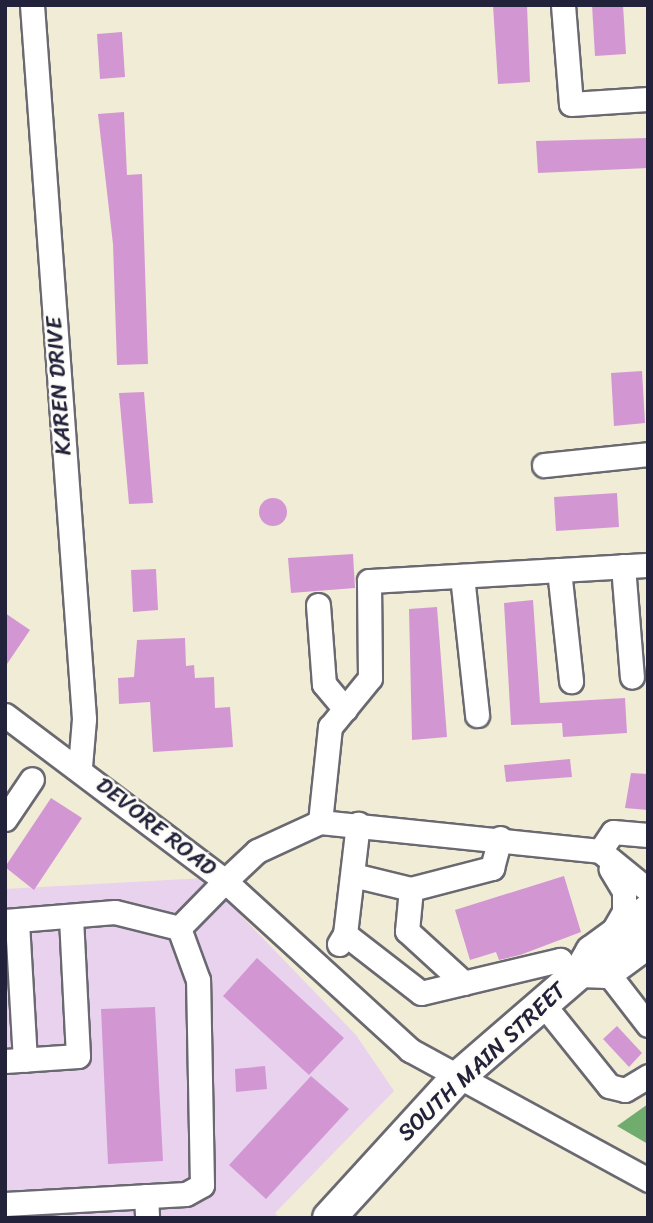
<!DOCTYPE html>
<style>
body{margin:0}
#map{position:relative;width:653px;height:1223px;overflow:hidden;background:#f1ecd5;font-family:Sriracha,sans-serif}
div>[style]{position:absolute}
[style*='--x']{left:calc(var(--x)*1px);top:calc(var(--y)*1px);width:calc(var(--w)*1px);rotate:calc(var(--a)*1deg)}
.built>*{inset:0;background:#e8d2ee}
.forest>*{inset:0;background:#6fac6d}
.building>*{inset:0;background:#d297d3}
.round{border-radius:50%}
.roads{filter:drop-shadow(2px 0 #6a6971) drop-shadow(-2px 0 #6a6971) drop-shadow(0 2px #6a6971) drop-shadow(0 -2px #6a6971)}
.minor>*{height:23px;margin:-11.5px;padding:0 11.5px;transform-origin:11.5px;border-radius:11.5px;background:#fff}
.highway>*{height:32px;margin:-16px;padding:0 16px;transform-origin:16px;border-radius:16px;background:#fff}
span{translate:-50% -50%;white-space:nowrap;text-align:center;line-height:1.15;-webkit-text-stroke:5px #fdfcf7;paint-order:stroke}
.street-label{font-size:23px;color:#22223b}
.frame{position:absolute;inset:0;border:7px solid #22223b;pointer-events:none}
</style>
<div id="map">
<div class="built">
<div style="clip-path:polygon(205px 878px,356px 1035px,394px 1091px,275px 1213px,279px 1218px,5px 1218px,5px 889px)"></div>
</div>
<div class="forest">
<div style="clip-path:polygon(648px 1104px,648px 1144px,617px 1126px)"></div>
</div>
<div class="building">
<div style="clip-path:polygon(493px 5px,527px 5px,530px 82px,498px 84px)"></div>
<div style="clip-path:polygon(592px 5px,623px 5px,626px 54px,595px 56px)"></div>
<div style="clip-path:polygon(122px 32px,125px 77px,100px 79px,97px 34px)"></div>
<div style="clip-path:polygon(124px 112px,127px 175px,142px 174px,148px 364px,117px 365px,113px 244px,98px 114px)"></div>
<div style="clip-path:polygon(648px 138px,648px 168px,538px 173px,536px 141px)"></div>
<div style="clip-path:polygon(642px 371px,645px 423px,614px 426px,611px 373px)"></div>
<div style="clip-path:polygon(144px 392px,153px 503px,129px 504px,119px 393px)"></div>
<div style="clip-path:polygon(617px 493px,619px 527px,556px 531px,554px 497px)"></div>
<div class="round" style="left:259px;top:498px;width:28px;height:28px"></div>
<div style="clip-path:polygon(353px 554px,355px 588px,291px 593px,288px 558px)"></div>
<div style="clip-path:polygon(156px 569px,158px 610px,133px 612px,131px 570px)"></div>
<div style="clip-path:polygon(533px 600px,540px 703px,625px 698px,627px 733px,563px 737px,562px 723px,511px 725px,504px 603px)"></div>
<div style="clip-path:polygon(437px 607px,447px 737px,412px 740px,409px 609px)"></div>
<div style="clip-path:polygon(5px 613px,30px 630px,5px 667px)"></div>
<div style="clip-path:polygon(185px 638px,186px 666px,194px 665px,195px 678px,214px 677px,215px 708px,230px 707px,233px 747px,153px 752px,150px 702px,119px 704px,118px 678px,134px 677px,137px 640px)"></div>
<div style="clip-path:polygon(570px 759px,572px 777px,506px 782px,504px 765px)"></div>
<div style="clip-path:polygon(631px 773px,648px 774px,648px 810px,625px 808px)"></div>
<div style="clip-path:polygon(51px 798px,82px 818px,34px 890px,5px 867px)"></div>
<div style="clip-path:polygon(564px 876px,581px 932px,520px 955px,499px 960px,496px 952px,470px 960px,455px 910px)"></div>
<div style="clip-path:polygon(257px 958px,344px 1038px,309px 1075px,223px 996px)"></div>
<div style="clip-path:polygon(155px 1007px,163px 1161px,108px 1164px,101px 1009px)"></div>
<div style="clip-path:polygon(617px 1026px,642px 1053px,629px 1067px,603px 1039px)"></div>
<div style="clip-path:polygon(265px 1066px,267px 1089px,236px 1092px,235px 1069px)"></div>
<div style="clip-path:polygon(311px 1076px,349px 1109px,266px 1199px,229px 1165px)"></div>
</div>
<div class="roads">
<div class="minor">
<div style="--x:32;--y:5;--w:716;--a:85.83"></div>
<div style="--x:84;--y:719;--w:48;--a:94.8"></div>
<div style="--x:563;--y:5;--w:99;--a:85.4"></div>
<div style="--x:571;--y:104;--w:77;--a:-3.7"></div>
<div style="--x:544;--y:465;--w:105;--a:-6"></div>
<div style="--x:623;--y:566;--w:111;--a:85.4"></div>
<div style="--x:559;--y:570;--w:112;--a:83.8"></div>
<div style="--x:462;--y:576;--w:140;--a:83.8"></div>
<div style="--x:318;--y:605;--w:79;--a:85.7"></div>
<div style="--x:324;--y:684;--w:33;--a:50"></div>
<div style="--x:5;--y:715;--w:276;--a:37"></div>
<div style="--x:225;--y:881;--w:44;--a:-43.2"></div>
<div style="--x:257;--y:851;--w:69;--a:-24.7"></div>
<div style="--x:320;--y:822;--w:281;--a:5.9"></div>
<div style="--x:600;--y:851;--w:62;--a:39.1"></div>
<div style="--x:5;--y:819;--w:48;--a:-56"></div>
<div style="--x:320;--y:822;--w:96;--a:-84"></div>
<div style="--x:330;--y:727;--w:63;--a:-50.8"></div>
<div style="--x:370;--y:678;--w:97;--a:-90.6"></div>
<div style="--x:369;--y:581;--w:279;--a:-3.3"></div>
<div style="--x:600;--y:851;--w:23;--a:-56"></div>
<div style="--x:613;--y:832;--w:35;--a:5"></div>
<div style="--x:353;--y:875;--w:60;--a:13.6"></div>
<div style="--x:5;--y:921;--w:110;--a:-4.7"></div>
<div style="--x:115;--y:912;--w:66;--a:14"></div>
<div style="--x:179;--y:928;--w:66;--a:-45.6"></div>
<div style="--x:225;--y:881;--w:251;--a:42.4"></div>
<div style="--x:410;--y:1050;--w:271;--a:28.6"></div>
<div style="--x:17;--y:922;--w:138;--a:86.7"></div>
<div style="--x:345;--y:934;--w:96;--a:37.8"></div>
<div style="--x:421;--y:993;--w:143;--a:-13.4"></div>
<div style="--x:560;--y:960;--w:22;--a:56"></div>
<div style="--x:610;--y:936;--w:28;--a:-60"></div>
<div style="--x:624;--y:912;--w:21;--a:-90"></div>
<div style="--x:624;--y:891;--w:26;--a:-121"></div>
<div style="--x:339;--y:944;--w:12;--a:-59"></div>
<div style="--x:345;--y:934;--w:111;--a:-83.3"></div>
<div style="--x:607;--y:972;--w:67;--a:52.3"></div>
<div style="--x:464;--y:983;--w:77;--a:-137.6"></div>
<div style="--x:407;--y:931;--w:42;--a:-84.6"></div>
<div style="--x:411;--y:889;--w:84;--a:-14.5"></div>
<div style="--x:492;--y:868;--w:31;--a:-75"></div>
<div style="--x:543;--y:1004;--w:105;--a:51.2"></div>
<div style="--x:609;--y:1086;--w:16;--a:14"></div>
<div style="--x:625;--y:1090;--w:27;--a:-31"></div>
<div style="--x:5;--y:1061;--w:73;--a:-3.9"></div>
<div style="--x:78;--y:1056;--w:140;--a:-92.9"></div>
<div style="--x:146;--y:1196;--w:22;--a:87"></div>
<div style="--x:5;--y:1204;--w:181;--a:-3.2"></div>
<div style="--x:186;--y:1194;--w:18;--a:-29"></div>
<div style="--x:202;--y:1185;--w:205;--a:-91.1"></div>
<div style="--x:198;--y:980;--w:55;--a:-110.1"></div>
</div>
<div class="highway">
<div style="--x:581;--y:971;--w:26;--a:2"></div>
<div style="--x:607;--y:972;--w:51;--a:-36.2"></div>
<div style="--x:329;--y:1218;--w:188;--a:-47.6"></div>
<div style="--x:456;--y:1079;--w:165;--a:-40.8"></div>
<div style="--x:581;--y:971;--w:22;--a:-60"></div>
<div style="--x:592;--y:952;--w:69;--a:-36.2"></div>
</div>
</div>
<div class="street-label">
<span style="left:59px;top:386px;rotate:-94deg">KAREN DRIVE</span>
<span style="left:156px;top:827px;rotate:38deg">DEVORE ROAD</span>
<span style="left:482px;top:1062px;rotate:-43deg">SOUTH MAIN STREET</span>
</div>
<div class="frame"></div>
</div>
